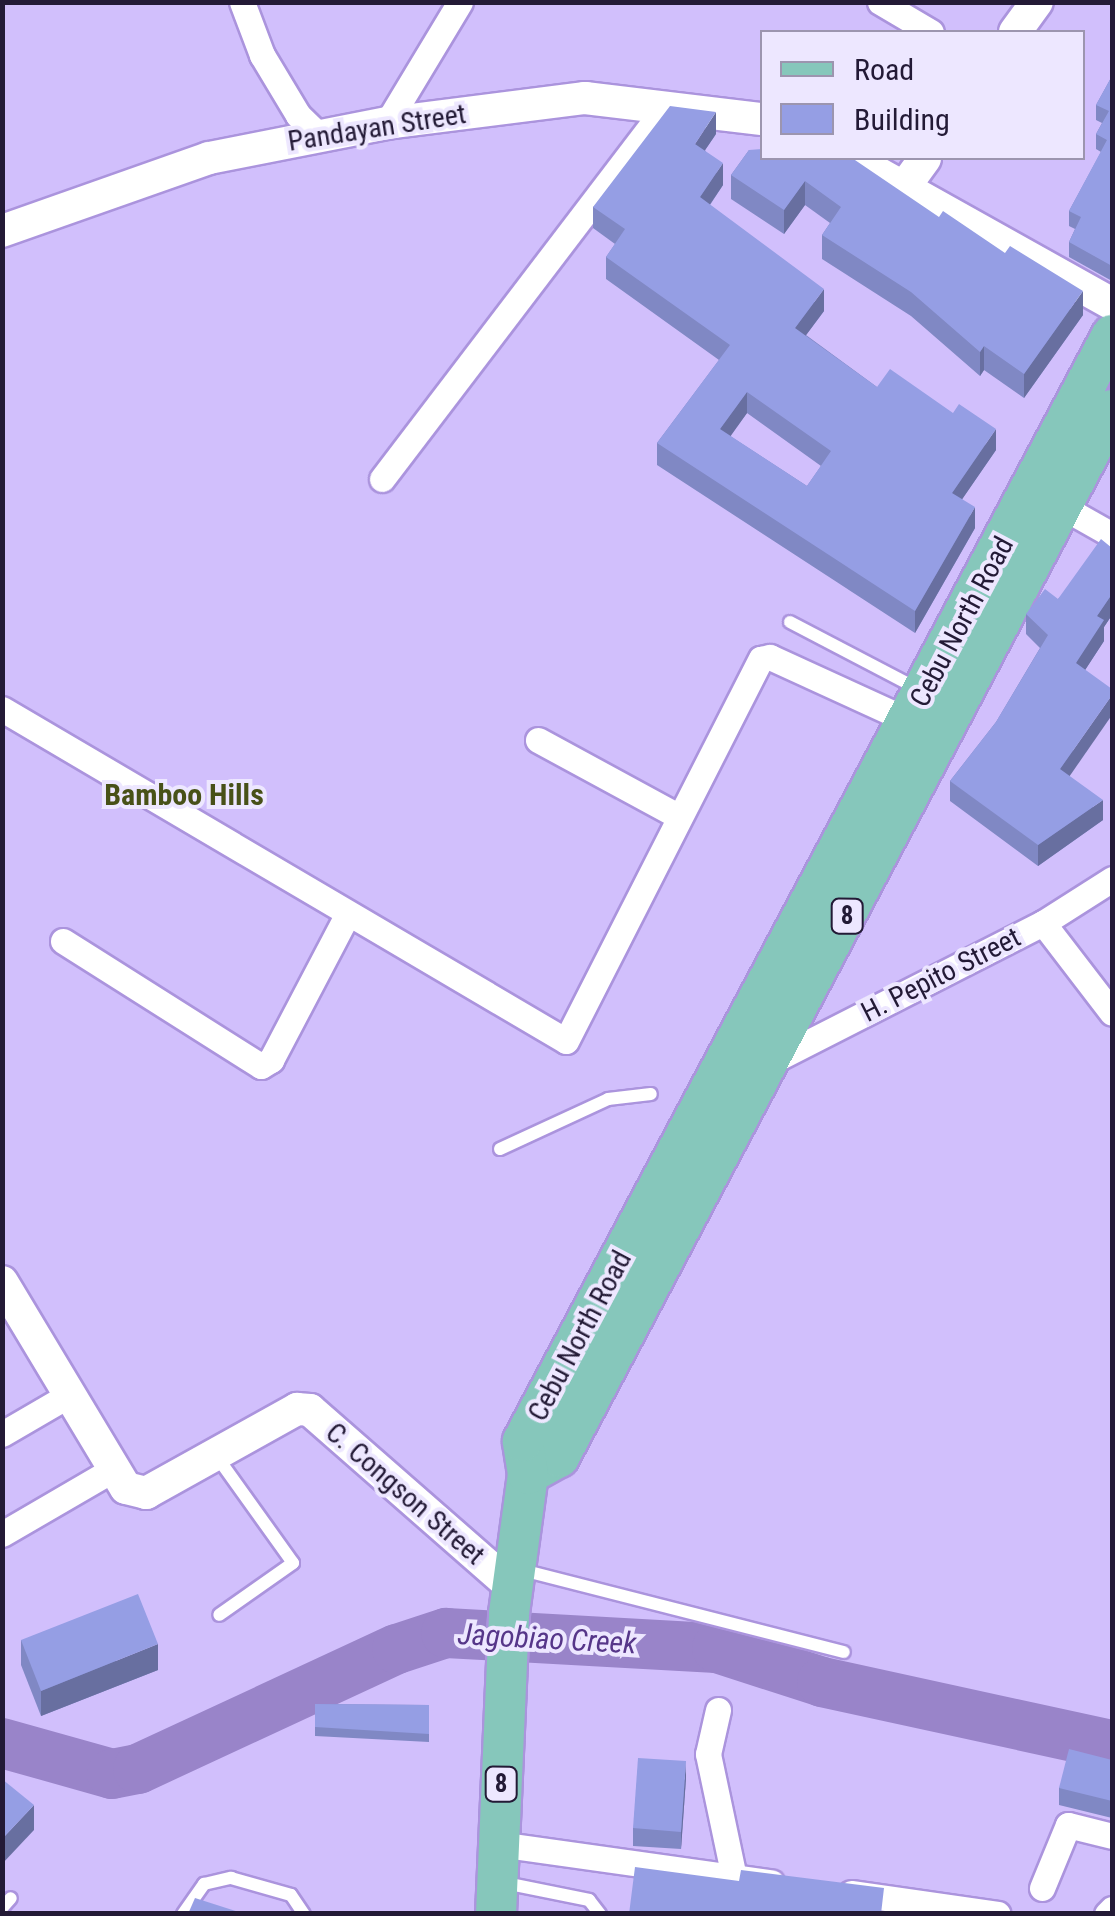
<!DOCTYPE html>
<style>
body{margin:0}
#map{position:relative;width:1115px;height:1916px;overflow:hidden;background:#d1bffc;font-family:"Roboto Condensed",sans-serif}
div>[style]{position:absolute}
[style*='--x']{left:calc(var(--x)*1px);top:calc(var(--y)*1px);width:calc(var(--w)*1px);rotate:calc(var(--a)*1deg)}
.river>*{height:50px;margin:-25px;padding:0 25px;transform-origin:25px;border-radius:25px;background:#9984c9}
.roads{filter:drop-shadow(2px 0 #ab94dd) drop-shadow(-2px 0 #ab94dd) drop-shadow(0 2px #ab94dd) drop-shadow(0 -2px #ab94dd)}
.service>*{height:12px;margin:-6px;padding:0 6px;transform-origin:6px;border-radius:6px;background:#fff}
.minor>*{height:25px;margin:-12.5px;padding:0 12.5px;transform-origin:12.5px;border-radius:12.5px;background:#fff}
.tertiary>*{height:32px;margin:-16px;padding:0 16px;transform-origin:16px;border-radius:16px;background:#fff}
.primary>*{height:40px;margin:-20px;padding:0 20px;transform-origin:20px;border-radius:20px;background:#86c7bb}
.wall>*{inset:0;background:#8088c4}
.shaded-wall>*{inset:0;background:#686fa0}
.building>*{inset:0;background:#959ee4}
span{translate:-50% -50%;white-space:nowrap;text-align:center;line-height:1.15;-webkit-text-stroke:8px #ede7ff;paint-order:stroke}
.shield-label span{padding:2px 8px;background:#ede7ff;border:2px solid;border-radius:8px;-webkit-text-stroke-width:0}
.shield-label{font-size:25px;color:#231a36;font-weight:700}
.street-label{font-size:28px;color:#231a36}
.neighbourhood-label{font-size:30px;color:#485118;font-weight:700}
.water-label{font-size:30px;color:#563689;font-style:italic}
.frame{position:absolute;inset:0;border:5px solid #231a36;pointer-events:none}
.legend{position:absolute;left:760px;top:30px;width:325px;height:130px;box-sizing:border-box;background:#ede7ff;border:2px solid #9c95af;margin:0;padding:12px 18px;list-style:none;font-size:30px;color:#231a36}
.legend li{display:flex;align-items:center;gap:20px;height:50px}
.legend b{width:50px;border:2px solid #9c95af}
</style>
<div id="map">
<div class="river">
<div style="--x:2;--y:1743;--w:114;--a:15.7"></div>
<div style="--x:112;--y:1774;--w:26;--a:-11"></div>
<div style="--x:138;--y:1769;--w:285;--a:-24.9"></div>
<div style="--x:397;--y:1649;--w:52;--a:-18.1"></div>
<div style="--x:446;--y:1633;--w:271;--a:3.2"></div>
<div style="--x:717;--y:1648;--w:110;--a:17.9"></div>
<div style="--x:822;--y:1682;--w:297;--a:12.3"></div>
</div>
<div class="roads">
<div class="service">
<div style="--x:790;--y:622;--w:144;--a:27.6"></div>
<div style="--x:500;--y:1149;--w:119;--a:-24.8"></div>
<div style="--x:608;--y:1099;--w:43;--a:-6.6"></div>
<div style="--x:215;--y:1454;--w:134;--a:54.4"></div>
<div style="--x:293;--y:1563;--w:90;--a:144.9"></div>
<div style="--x:522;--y:1570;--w:332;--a:14.3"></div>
<div style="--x:505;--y:1883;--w:86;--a:11.4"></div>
<div style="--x:589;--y:1900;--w:18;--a:52"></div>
<div style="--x:2;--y:1908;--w:13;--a:-48"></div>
<div style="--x:183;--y:1914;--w:37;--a:-55"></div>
<div style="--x:204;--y:1884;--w:28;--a:-13"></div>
<div style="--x:231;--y:1878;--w:62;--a:15.8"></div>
<div style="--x:291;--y:1895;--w:23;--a:56"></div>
</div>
<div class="minor">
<div style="--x:242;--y:2;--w:57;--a:69.3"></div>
<div style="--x:262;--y:55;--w:70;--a:59"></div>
<div style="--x:298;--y:115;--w:29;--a:44"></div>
<div style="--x:880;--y:2;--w:59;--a:30.5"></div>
<div style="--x:387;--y:123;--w:141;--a:-58.9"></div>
<div style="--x:382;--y:479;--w:469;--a:-52.7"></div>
<div style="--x:1052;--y:501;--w:69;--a:29.5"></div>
<div style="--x:2;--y:709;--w:654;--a:30.48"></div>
<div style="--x:566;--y:1041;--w:429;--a:-63"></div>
<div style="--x:761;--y:659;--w:9;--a:-13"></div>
<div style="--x:770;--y:657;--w:154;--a:24.6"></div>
<div style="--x:538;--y:740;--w:159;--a:28.5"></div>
<div style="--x:1043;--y:923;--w:113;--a:52.5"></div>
<div style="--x:63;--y:941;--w:234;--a:32.3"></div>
<div style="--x:261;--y:1066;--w:12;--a:-31"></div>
<div style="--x:271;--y:1060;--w:164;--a:-62.3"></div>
<div style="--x:766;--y:1064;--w:311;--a:-27"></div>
<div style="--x:1043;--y:923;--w:82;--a:-32.5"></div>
<div style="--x:2;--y:1434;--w:78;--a:-30.2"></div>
<div style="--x:2;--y:1534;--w:127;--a:-30.2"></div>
<div style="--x:718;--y:1710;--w:45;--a:102.8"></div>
<div style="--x:708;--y:1754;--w:126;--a:78.1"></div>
<div style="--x:499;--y:1844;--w:275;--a:8"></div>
<div style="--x:1042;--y:1888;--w:68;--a:-67.6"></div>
<div style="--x:1068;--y:1825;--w:45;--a:14"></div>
<div style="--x:851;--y:1893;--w:148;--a:8.1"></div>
<div style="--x:1107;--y:1914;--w:7;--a:-45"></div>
</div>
<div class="tertiary">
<div style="--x:1015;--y:32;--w:37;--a:-54"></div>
<div style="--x:851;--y:158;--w:299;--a:29.2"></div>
<div style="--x:905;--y:186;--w:34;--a:-54"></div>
<div style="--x:2;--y:231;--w:219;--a:-19.4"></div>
<div style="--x:209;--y:158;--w:181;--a:-11.1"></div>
<div style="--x:387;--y:123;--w:200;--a:-7.2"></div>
<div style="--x:585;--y:98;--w:178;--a:6.8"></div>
<div style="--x:2;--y:1282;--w:240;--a:59"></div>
<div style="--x:126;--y:1488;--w:21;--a:14"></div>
<div style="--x:146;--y:1493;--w:173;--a:-29.1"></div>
<div style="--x:297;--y:1409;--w:13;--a:4"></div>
<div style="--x:310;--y:1410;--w:267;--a:41.2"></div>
</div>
<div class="primary">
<div style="--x:528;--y:1474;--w:35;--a:-29"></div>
<div style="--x:559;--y:1457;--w:1184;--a:-62.16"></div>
<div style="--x:496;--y:1914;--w:301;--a:-87.5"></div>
<div style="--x:509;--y:1613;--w:140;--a:-82.2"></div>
<div style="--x:528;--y:1474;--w:33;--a:-99"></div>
<div style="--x:523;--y:1441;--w:1253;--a:-61.96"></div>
</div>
</div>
<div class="wall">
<div style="clip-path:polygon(1112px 76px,1112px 281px,1069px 257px,1069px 242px,1075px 229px,1069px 226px,1069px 211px,1101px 152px,1096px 149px,1096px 134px,1102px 123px,1096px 120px,1096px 105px)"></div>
<div style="clip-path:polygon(evenodd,716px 134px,705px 150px,723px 185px,710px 205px,824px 311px,806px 335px,877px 387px,996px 450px,962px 499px,975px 528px,915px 633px,657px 465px,657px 443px,719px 360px,606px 279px,606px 257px,615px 244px,593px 228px,593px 207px,716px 134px,747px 413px,821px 466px,807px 486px,730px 436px,747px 413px)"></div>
<div style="clip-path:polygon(749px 150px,1083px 315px,1024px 398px,984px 370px,980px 376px,911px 316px,822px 259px,822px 235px,830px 223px,805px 205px,784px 234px,731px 199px,731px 175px)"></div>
<div style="clip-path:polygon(1112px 483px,1112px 515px,1110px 513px,1110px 488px)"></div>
<div style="clip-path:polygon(1112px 548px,1112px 615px,1104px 627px,1104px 641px,1085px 670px,1069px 776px,1103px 820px,1038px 866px,950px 801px,950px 781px,996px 722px,1040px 648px,1026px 634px,1026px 614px,1058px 599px)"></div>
<div style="clip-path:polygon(21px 1640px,158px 1670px,41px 1716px,21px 1665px)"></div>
<div style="clip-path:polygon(315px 1704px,429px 1705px,429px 1742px,315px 1736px)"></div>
<div style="clip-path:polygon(1112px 1760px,1112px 1818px,1059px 1805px,1059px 1788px)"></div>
<div style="clip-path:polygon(686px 1778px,681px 1849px,633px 1846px,633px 1828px)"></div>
</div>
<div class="shaded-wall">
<div style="clip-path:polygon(716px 112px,716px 134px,695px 165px,695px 144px)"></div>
<div style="clip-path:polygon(723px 163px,723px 185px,700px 219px,700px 197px)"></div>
<div style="clip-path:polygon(805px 181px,805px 205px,784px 234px,784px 210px)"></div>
<div style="clip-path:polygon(824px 289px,824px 311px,795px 350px,795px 328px)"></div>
<div style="clip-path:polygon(1083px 291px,1083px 315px,1024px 398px,1024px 374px)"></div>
<div style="clip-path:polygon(984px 346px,984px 370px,980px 376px,980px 352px)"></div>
<div style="clip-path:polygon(747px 392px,747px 413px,720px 451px,720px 429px)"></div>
<div style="clip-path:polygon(996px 429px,996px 450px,952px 514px,952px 493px)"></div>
<div style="clip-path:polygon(975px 507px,975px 528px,915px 633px,915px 611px)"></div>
<div style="clip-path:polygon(1112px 594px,1112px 615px,1104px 627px,1104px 641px,1076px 684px,1076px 663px,1097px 616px)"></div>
<div style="clip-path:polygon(1112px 695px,1112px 715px,1060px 790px,1060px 769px)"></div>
<div style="clip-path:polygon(1103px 800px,1103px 820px,1038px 866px,1038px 845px)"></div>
<div style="clip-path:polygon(158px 1644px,158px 1670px,41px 1716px,41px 1691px)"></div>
<div style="clip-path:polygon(686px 1761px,686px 1778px,681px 1849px,681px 1832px)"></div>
<div style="clip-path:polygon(34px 1805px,34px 1830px,2px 1864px,2px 1839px)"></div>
</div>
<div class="building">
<div style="clip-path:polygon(1112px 76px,1112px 266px,1069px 242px,1081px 217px,1069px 211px,1107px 140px,1096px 134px,1109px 111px,1096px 105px)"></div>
<div style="clip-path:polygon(evenodd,670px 106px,716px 112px,695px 144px,723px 163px,700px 197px,824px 289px,795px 328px,877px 387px,890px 369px,953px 413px,959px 404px,996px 429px,952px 493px,975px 507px,915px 611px,657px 443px,730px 345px,606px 257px,625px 229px,593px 207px,670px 106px,747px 392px,831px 451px,807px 486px,720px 429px,747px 392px)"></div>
<div style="clip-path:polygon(762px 149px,762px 158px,852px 158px,939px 217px,943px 211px,1005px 253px,1010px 246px,1083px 291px,1024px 374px,984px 346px,980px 352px,911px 292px,822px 235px,841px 207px,805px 181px,784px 210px,731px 175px,749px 150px)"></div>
<div style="clip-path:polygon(1101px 539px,1112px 548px,1112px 594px,1097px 616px,1104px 620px,1076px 663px,1112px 689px,1112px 695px,1060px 769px,1103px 800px,1038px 845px,950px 781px,996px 722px,1048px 635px,1026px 614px,1045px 589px,1058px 599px)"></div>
<div style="clip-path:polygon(138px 1594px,158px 1644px,41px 1691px,21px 1640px)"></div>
<div style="clip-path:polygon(315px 1704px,429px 1705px,429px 1734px,315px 1727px)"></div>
<div style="clip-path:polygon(1069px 1749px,1112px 1760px,1112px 1801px,1059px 1788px)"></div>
<div style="clip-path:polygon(638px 1758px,686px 1761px,681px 1832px,633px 1828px)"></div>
<div style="clip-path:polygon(2px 1779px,34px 1805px,2px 1839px)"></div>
<div style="clip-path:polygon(635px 1867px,739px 1881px,741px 1870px,884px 1888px,881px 1914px,629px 1914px)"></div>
<div style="clip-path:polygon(195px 1898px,245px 1914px,188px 1914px)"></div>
</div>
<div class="shield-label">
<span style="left:847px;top:916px">8</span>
<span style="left:501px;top:1784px">8</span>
</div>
<div class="street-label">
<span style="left:377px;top:128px;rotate:-9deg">Pandayan Street</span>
<span style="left:962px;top:622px;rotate:-62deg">Cebu North Road</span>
<span style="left:941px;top:975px;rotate:-27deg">H. Pepito Street</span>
<span style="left:580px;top:1336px;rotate:-62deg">Cebu North Road</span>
<span style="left:405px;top:1494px;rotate:41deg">C. Congson Street</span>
</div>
<div class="neighbourhood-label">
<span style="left:184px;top:795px">Bamboo Hills</span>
</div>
<div class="water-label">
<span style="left:547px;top:1639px;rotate:3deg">Jagobiao Creek</span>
</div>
<div class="frame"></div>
<ul class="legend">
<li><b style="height:12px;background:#86c7bb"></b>Road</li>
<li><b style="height:28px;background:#959ee4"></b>Building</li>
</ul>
</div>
